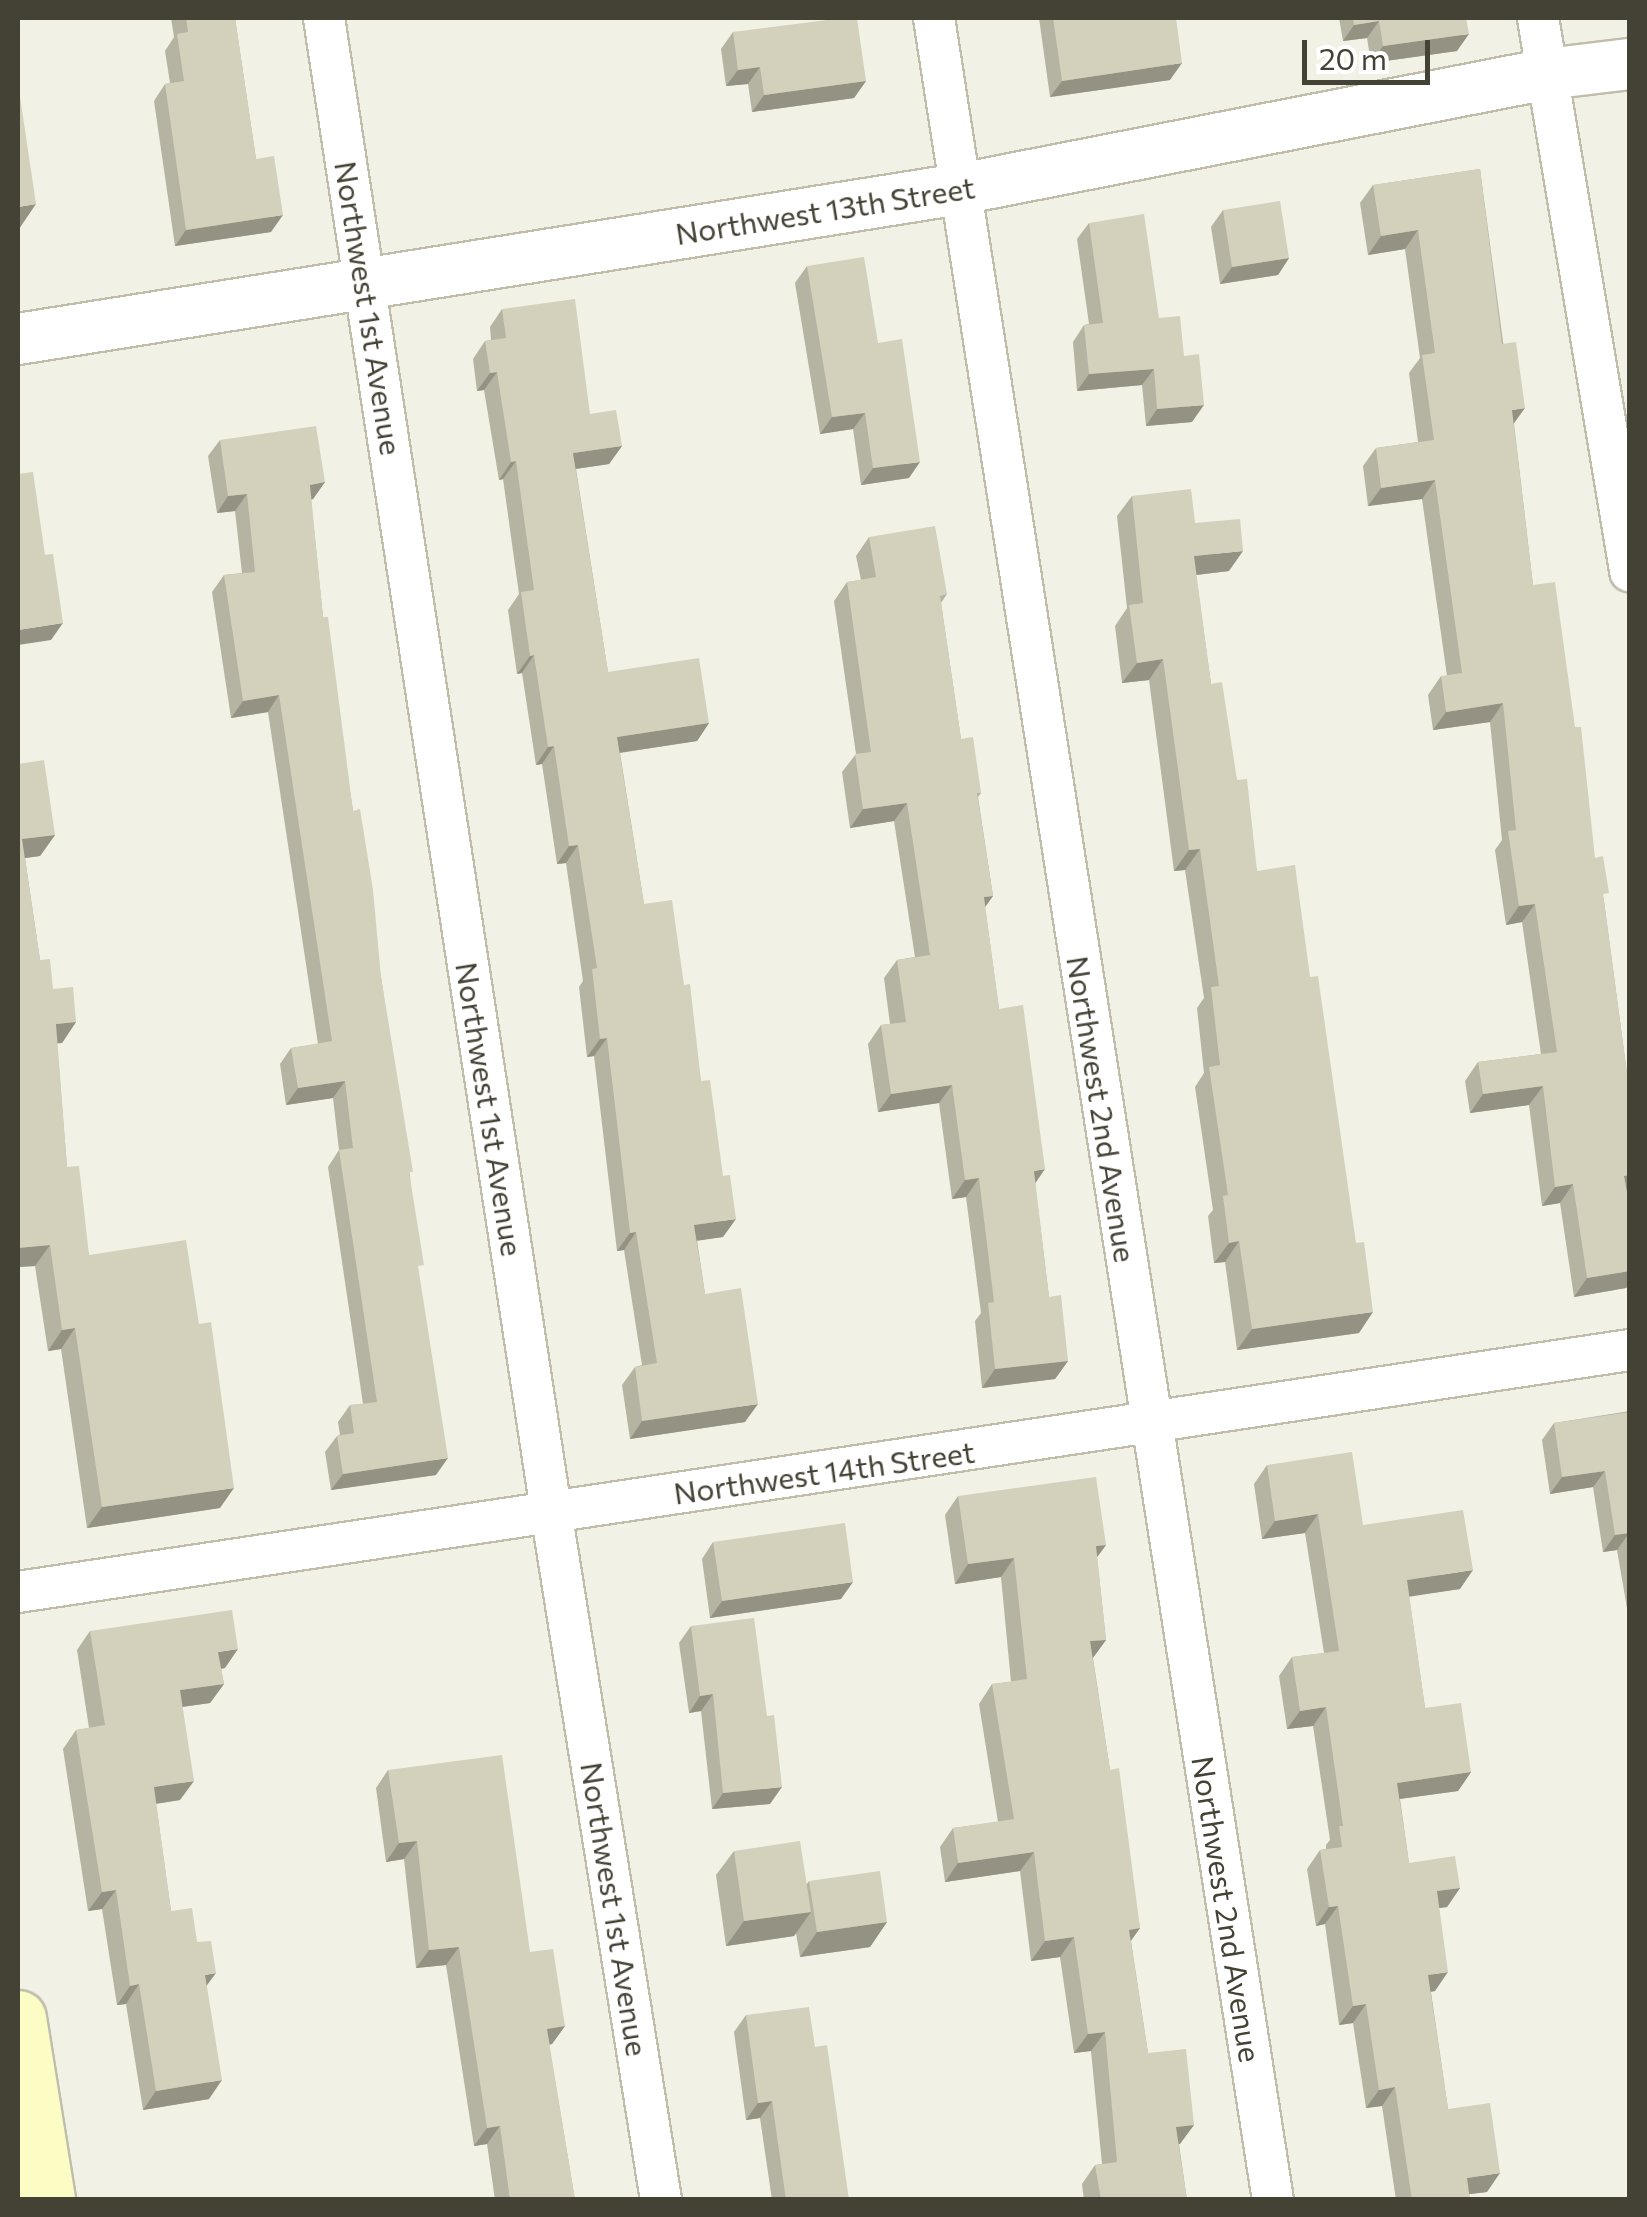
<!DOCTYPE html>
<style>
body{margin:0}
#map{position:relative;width:1647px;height:2217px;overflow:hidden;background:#f2f1e5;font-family:Commissioner,sans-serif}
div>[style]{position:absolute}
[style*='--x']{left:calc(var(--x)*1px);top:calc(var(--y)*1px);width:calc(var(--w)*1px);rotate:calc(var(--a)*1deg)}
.roads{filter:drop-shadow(2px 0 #c0beab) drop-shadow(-2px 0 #c0beab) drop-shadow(0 2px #c0beab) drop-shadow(0 -2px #c0beab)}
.minor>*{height:40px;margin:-20px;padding:0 20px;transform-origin:20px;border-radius:20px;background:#fff}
.tertiary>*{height:50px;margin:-25px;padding:0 25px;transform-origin:25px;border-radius:25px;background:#fff}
.secondary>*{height:55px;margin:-27.5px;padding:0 27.5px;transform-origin:27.5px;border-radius:27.5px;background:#fcfcc5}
.wall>*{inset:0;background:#b5b3a1}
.shaded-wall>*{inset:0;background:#949283}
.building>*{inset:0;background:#d3d0bb}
span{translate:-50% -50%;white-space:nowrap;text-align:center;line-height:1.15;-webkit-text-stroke:8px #fff;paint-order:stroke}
.street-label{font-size:30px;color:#444235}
.frame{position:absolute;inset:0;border:20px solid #444235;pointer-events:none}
.scale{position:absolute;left:1302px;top:40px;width:128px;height:45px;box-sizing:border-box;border:5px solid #444235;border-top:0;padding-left:12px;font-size:30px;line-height:35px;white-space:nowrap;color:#444235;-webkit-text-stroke:8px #fff;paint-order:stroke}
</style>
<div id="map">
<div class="roads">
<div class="minor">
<div style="--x:324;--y:18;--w:1510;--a:81.35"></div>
<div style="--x:551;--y:1511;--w:698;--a:80.93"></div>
<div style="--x:934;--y:18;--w:2208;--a:81.17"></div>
<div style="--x:1538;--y:18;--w:561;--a:80.55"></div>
<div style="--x:18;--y:1592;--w:1630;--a:-8.54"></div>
</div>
<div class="tertiary">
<div style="--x:18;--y:339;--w:954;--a:-9.05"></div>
<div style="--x:960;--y:189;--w:598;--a:-11.08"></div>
<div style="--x:1547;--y:74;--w:84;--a:-6.9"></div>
</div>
<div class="secondary">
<div style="--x:18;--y:2018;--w:184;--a:80.9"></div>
</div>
</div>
<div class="wall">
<div style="clip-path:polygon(171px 18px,235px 18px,256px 159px,271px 232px,175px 246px,154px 101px,165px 84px,170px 83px,165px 51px,174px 37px)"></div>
<div style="clip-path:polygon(1039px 18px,1176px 18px,1170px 80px,1050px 97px)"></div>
<div style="clip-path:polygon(1339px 18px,1466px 18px,1457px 51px,1371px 63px,1367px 38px,1343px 41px)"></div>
<div style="clip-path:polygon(733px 32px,866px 81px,854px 98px,752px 112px,748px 84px,726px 86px,721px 49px)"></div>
<div style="clip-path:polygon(1480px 169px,1514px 424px,1533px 585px,1604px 901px,1630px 1096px,1630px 1188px,1627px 1192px,1630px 1209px,1630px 1284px,1626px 1288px,1574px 1297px,1560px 1203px,1542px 1206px,1529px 1105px,1470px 1113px,1465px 1081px,1478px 1062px,1541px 1054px,1522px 922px,1506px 925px,1495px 850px,1502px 840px,1490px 722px,1433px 730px,1428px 695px,1441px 676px,1447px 676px,1422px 499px,1368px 506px,1363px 466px,1376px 448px,1418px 442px,1409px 373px,1420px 358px,1405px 249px,1368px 255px,1360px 203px,1373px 185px)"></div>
<div style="clip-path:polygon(1223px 210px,1289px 258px,1278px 275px,1220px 284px,1211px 227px)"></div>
<div style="clip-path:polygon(1089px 223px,1159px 318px,1192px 422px,1146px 426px,1142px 385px,1077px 391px,1073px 342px,1084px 325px,1089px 324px,1077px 239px)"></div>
<div style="clip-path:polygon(807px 266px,909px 478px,861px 485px,853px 429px,820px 434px,795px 283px)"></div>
<div style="clip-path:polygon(502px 309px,590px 414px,622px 446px,609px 464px,576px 469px,608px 672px,709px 723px,697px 741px,620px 753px,644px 904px,684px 985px,701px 1081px,723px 1237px,697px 1240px,705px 1294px,745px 1422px,630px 1439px,622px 1385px,635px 1367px,642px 1365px,624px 1250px,617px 1251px,594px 1056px,587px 1057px,579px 987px,583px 981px,566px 863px,557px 864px,542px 764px,536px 765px,522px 673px,517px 674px,508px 610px,519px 594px,503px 479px,499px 480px,484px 390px,477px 391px,473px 359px,485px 341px,491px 340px,490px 327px)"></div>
<div style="clip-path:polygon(220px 440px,325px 482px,313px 499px,311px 500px,323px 617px,353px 811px,381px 977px,410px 1176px,436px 1475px,331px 1490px,325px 1452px,337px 1436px,340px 1435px,338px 1422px,350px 1405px,363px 1404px,328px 1167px,339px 1150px,333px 1098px,286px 1105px,280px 1064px,291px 1048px,318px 1044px,268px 712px,231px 718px,212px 592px,224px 575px,242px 573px,235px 511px,217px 513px,208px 456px)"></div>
<div style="clip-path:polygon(1132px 496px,1195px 523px,1229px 571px,1196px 575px,1211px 684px,1237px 780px,1359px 1333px,1237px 1350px,1225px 1262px,1214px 1263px,1208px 1216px,1213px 1210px,1195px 1087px,1204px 1073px,1197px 1008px,1204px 998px,1185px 870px,1174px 871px,1149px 680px,1122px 683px,1115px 626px,1127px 608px,1117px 516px)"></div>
<div style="clip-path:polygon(869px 537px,947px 594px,941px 603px,961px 739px,981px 793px,978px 797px,993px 896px,985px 907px,999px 1009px,1035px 1183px,1049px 1297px,1068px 1361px,1055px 1379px,982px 1388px,975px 1321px,981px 1313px,966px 1197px,952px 1199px,939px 1103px,878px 1112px,868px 1044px,881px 1025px,890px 1024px,884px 978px,897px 960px,915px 957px,894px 821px,850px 828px,842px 772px,856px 754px,834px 601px,847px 582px,861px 580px,856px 556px)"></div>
<div style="clip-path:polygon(18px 764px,55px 835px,40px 856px,25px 858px,40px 960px,53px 989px,76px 1022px,62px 1043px,57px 1043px,67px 1167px,89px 1255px,220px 1508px,87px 1528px,61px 1349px,48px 1351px,35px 1266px,18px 1267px)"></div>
<div style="clip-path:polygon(1630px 1411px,1630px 1626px,1617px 1550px,1603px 1552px,1593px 1487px,1550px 1494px,1542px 1440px,1554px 1423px)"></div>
<div style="clip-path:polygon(1267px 1465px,1363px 1525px,1460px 1589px,1409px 1596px,1425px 1708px,1471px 1772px,1458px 1791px,1400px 1799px,1409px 1863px,1460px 1888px,1447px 1907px,1439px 1908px,1435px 1991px,1431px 1992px,1448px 2109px,1487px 2192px,1469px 2194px,1470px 2200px,1396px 2200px,1382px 2106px,1366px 2108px,1353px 2023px,1339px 2025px,1325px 1924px,1316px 1926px,1307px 1869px,1320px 1850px,1326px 1849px,1326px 1845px,1330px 1840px,1313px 1726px,1287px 1729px,1279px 1676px,1292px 1657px,1324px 1653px,1305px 1533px,1262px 1539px,1254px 1484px)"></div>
<div style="clip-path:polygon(958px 1496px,1106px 1545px,1097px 1557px,1106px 1640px,1093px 1658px,1110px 1770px,1140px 1928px,1131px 1941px,1148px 2053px,1194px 2125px,1179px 2144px,1187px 2200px,1084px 2200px,1082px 2184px,1095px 2165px,1102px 2164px,1091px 2051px,1074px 2053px,1060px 1957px,1031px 1961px,1020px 1871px,945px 1882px,940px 1847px,953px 1828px,998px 1822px,979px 1704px,992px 1684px,1011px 1682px,1001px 1577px,955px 1584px,945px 1515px)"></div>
<div style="clip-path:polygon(713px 1542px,841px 1599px,710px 1618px,702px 1559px)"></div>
<div style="clip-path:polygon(691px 1626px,770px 1804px,712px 1809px,701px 1711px,689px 1713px,679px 1643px)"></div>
<div style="clip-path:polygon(90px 1631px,225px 1668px,221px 1669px,224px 1684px,210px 1703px,182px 1707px,180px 1800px,156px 1804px,171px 1911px,197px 1942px,207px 1986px,209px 2099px,143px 2110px,126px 2004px,117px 2005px,102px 1909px,88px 1911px,63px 1749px,76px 1730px,89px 1728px,77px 1650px)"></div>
<div style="clip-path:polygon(388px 1770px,530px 1952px,565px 2026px,552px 2044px,549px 2045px,575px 2200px,495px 2200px,487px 2144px,474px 2146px,446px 1965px,416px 1968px,404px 1859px,386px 1862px,376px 1788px)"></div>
<div style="clip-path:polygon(734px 1851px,807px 1884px,809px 1881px,887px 1922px,870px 1947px,800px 1957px,796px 1933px,794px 1936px,726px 1946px,716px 1875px)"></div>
<div style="clip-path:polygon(746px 2015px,815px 2047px,849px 2200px,772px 2200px,760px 2118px,746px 2120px,734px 2032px)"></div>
</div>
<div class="shaded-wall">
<div style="clip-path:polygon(1379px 21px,1367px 38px,1343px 41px,1354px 25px)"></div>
<div style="clip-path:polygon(1469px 34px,1457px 51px,1371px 63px,1383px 46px)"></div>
<div style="clip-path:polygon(1182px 63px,1170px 80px,1050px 97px,1062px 81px)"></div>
<div style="clip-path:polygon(760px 67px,748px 84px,726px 86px,738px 70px)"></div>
<div style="clip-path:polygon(866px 81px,854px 98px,752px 112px,764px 95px)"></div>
<div style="clip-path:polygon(36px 204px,19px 229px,18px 229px,18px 207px)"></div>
<div style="clip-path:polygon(283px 215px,271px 232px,175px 246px,186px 230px)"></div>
<div style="clip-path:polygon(1418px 230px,1405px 249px,1368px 255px,1381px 236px)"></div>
<div style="clip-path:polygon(1289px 258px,1278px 275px,1220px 284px,1232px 267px)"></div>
<div style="clip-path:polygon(1154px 369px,1142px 385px,1077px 391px,1089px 374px)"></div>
<div style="clip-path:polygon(497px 372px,484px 390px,477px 391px,490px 373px)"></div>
<div style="clip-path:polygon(1204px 405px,1192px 422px,1146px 426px,1157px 409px)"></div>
<div style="clip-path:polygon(1525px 408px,1512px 426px,1512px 410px)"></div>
<div style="clip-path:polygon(865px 413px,853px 429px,820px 434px,832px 417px)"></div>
<div style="clip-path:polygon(622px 446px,609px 464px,561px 471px,573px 453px)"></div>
<div style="clip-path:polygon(516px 461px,503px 479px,499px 480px,511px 462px)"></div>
<div style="clip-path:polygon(920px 462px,909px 478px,861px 485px,873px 468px)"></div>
<div style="clip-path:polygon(1435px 480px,1422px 499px,1368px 506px,1381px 488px)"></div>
<div style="clip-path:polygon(325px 482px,313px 499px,298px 501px,310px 485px)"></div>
<div style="clip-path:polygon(247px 494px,235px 511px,217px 513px,228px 496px)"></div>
<div style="clip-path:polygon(1243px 551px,1229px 571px,1179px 577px,1194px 556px)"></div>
<div style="clip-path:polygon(63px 623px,51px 640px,18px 645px,18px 630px)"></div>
<div style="clip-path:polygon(534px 655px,522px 673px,517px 674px,530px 656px)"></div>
<div style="clip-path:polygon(1163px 659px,1149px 680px,1122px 683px,1137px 663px)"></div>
<div style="clip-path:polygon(279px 695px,268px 712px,231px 718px,243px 701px)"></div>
<div style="clip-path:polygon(1503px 703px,1490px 722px,1433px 730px,1446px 712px)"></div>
<div style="clip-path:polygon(709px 723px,697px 741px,604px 755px,617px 737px)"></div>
<div style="clip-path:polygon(554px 746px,542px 764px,536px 765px,548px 747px)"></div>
<div style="clip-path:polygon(907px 803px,894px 821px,850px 828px,863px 809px)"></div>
<div style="clip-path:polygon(55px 835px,40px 856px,18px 859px,22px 839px)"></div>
<div style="clip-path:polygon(578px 845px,566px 863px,557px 864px,569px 846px)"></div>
<div style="clip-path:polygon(1200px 849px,1185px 870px,1174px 871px,1189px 850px)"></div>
<div style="clip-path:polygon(993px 896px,980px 914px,984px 897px)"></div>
<div style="clip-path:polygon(1535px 904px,1522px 922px,1506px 925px,1519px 906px)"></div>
<div style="clip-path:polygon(76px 1022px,62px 1043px,41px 1045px,56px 1024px)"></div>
<div style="clip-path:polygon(607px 1038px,594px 1056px,587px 1057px,600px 1039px)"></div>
<div style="clip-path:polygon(345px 1081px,333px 1098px,286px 1105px,298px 1088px)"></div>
<div style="clip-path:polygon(952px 1085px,939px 1103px,878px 1112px,891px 1094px)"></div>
<div style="clip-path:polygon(1543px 1086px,1529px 1105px,1470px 1113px,1483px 1094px)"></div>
<div style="clip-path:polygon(1045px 1169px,1032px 1188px,1034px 1171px)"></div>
<div style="clip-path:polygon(1630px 1175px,1630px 1188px,1627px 1192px,1624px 1176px)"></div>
<div style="clip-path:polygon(979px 1178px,966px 1197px,952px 1199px,965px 1180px)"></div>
<div style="clip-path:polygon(1573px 1184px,1560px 1203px,1542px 1206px,1555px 1187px)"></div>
<div style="clip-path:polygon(736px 1219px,723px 1237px,682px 1243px,694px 1225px)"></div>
<div style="clip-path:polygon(636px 1232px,624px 1250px,617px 1251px,630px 1233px)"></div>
<div style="clip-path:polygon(1239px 1241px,1225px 1262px,1214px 1263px,1229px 1243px)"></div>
<div style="clip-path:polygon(50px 1245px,35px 1266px,18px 1267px,18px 1248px)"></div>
<div style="clip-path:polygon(1630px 1271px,1630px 1284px,1626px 1288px,1574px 1297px,1587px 1278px)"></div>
<div style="clip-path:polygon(1373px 1312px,1359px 1333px,1237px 1350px,1252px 1329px)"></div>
<div style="clip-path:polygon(75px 1328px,61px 1349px,48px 1351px,62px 1330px)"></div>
<div style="clip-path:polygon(1068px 1361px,1055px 1379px,982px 1388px,995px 1369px)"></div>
<div style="clip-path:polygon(758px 1404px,745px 1422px,630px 1439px,642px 1421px)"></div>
<div style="clip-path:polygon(448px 1458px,436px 1475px,331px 1490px,343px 1474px)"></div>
<div style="clip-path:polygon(1605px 1471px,1593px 1487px,1550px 1494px,1562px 1477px)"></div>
<div style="clip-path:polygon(234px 1488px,220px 1508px,87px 1528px,102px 1507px)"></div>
<div style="clip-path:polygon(1318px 1514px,1305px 1533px,1262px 1539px,1275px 1521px)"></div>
<div style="clip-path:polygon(1629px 1533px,1617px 1550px,1603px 1552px,1615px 1535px)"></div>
<div style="clip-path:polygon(1106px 1545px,1092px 1564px,1096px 1546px)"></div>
<div style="clip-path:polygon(1014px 1558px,1001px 1577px,955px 1584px,968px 1564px)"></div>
<div style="clip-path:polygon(1473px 1570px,1460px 1589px,1394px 1599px,1407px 1580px)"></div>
<div style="clip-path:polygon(853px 1582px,841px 1599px,710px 1618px,722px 1601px)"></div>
<div style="clip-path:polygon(1106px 1640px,1092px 1659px,1090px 1641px)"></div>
<div style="clip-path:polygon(238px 1649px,225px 1668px,205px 1671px,218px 1652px)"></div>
<div style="clip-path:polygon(224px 1684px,210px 1703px,166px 1709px,180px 1690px)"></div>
<div style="clip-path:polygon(713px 1694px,701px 1711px,689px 1713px,700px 1696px)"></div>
<div style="clip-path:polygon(1326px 1707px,1313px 1726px,1287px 1729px,1300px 1711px)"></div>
<div style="clip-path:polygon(1471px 1772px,1458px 1791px,1384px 1801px,1397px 1783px)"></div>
<div style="clip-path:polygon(194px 1781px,180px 1800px,140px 1806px,154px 1787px)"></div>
<div style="clip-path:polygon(782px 1787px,770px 1804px,712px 1809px,723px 1793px)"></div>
<div style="clip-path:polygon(417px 1841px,404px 1859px,386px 1862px,399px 1843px)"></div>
<div style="clip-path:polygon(1034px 1852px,1020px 1871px,945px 1882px,958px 1863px)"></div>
<div style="clip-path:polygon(1460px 1888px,1447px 1907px,1424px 1910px,1437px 1891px)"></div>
<div style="clip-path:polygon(116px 1890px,102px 1909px,88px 1911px,102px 1892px)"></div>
<div style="clip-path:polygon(1338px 1906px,1325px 1924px,1316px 1926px,1329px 1907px)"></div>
<div style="clip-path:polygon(811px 1912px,794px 1936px,726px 1946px,744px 1921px)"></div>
<div style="clip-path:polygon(887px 1922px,870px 1947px,800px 1957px,817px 1932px)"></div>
<div style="clip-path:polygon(1140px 1928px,1126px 1947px,1129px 1930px)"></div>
<div style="clip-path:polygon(1074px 1937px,1060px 1957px,1031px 1961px,1045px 1941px)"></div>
<div style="clip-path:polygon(459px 1947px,446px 1965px,416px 1968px,429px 1950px)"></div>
<div style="clip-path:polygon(1448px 1972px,1435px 1991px,1415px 1994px,1428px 1975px)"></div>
<div style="clip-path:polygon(216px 1973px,202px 1992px,205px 1975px)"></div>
<div style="clip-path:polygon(139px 1984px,126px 2004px,117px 2005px,130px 1986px)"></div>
<div style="clip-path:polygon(1366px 2004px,1353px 2023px,1339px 2025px,1353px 2006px)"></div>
<div style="clip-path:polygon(565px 2026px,552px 2044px,534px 2047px,547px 2029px)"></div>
<div style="clip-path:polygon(1105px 2032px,1091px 2051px,1074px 2053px,1088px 2034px)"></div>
<div style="clip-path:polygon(222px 2080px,209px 2099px,143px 2110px,156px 2091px)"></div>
<div style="clip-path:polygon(1395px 2087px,1382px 2106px,1366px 2108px,1379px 2090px)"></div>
<div style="clip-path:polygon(772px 2101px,760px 2118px,746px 2120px,758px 2103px)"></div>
<div style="clip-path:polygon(1194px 2125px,1180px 2144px,1163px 2146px,1176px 2127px)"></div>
<div style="clip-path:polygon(500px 2126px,487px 2144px,474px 2146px,487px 2128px)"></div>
<div style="clip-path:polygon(1500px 2173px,1487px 2192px,1454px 2196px,1467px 2178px)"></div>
</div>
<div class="building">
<div style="clip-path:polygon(186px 18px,235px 18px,256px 159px,274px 156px,283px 215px,186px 230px,165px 84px,184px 81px,177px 34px,188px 32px)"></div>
<div style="clip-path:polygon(843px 18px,857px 18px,866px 81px,764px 95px,760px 67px,738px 70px,733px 32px)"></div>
<div style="clip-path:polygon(1053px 18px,1176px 18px,1182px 63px,1062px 81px)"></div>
<div style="clip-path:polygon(1353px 18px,1466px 18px,1469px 34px,1383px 46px,1379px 21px,1354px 25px)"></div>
<div style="clip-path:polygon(18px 83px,36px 204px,18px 207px)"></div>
<div style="clip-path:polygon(1480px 169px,1502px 344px,1516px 342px,1525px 408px,1512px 410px,1533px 585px,1555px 582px,1575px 727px,1581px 727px,1595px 858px,1603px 856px,1609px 893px,1603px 894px,1630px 1096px,1630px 1175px,1624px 1176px,1630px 1209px,1630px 1271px,1587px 1278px,1573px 1184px,1555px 1187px,1543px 1086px,1483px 1094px,1478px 1062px,1557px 1052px,1535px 904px,1519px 906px,1508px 831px,1516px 830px,1503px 703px,1446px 712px,1441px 676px,1462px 673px,1435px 480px,1381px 488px,1376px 448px,1434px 440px,1422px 355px,1435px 353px,1418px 230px,1381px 236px,1373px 185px)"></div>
<div style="clip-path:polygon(1280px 201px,1289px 258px,1232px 267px,1223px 210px)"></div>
<div style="clip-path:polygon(1144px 214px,1159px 318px,1180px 316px,1184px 356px,1199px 354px,1204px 405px,1157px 409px,1154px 369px,1089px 374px,1084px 325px,1103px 323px,1089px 223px)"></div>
<div style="clip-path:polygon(864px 257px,878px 343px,902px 339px,920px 462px,873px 468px,865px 413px,832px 417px,807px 266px)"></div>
<div style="clip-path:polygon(575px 299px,590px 414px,616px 410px,622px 446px,573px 453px,608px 672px,699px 658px,709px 723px,617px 737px,644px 904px,672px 900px,684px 985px,690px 984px,701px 1081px,710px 1080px,723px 1176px,730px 1175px,736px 1219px,694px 1225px,705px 1294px,741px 1288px,758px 1404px,642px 1421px,635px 1367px,657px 1363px,636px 1232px,630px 1233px,607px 1038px,600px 1039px,592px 969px,597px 968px,578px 845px,569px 846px,554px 746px,548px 747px,534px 655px,530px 656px,521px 592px,534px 590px,516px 461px,511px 462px,497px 372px,490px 373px,485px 341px,506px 338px,502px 309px)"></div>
<div style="clip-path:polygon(316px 426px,325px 482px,310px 485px,323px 617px,328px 617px,353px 811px,360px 809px,373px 890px,381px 977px,413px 1172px,409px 1172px,424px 1265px,418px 1266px,448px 1458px,343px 1474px,337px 1436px,354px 1433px,350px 1405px,377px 1402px,339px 1150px,353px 1148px,345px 1081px,298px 1088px,291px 1048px,332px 1041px,279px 695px,243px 701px,224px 575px,255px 572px,247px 494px,228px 496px,220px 440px)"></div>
<div style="clip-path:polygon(33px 472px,45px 555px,53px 554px,63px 623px,18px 630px,18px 474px)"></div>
<div style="clip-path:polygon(1191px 489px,1195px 523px,1240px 519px,1243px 551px,1194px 556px,1211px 684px,1222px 682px,1237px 780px,1247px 779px,1257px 871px,1295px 865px,1310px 977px,1318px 976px,1356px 1243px,1364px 1242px,1373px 1312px,1252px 1329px,1239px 1241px,1229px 1243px,1223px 1196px,1228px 1195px,1209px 1067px,1220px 1065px,1211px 987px,1219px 986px,1200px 849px,1189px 850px,1163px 659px,1137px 663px,1129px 605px,1143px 603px,1132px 496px)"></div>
<div style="clip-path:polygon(935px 526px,947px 594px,940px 596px,961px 739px,973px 737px,981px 793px,977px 793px,993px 896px,984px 897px,999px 1009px,1023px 1005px,1045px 1169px,1034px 1171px,1049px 1297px,1061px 1295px,1068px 1361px,995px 1369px,988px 1303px,994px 1302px,979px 1178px,965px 1180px,952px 1085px,891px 1094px,881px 1025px,906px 1022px,897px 960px,930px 955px,907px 803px,863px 809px,855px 754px,871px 752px,847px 582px,876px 577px,869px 537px)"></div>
<div style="clip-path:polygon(44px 760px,55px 835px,22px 839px,40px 960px,50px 959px,53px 989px,73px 987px,76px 1022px,56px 1024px,67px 1167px,79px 1166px,89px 1255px,186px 1240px,199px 1324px,211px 1322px,234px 1488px,102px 1507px,75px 1328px,62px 1330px,50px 1245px,18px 1248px,18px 764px)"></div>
<div style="clip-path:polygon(1630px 1412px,1630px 1536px,1629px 1533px,1615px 1535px,1605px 1471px,1562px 1477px,1554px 1423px)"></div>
<div style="clip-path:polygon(1352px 1452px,1363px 1525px,1463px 1510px,1473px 1570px,1407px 1580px,1425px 1708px,1461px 1703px,1471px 1772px,1397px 1783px,1409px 1863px,1455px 1856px,1460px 1888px,1437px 1891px,1448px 1972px,1428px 1975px,1448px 2109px,1490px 2103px,1500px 2173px,1467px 2178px,1470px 2200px,1412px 2200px,1395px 2087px,1379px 2090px,1366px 2004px,1353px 2006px,1338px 1906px,1329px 1907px,1320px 1850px,1342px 1847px,1339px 1826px,1343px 1826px,1326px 1707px,1300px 1711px,1292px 1657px,1339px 1651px,1318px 1514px,1275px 1521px,1267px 1465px)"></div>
<div style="clip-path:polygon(1096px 1477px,1106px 1545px,1096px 1546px,1106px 1640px,1090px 1641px,1110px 1770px,1119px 1768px,1140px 1928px,1129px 1930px,1148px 2053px,1186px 2049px,1194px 2125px,1176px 2127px,1187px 2200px,1101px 2200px,1095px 2165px,1117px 2162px,1105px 2032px,1088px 2034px,1074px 1937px,1045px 1941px,1034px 1852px,958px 1863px,953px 1828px,1014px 1819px,992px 1684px,1027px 1679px,1014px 1558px,968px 1564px,958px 1496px)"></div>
<div style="clip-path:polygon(845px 1523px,853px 1582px,722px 1601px,713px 1542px)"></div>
<div style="clip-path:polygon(232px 1610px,238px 1649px,218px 1652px,224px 1684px,180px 1690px,194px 1781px,154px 1787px,171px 1911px,192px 1908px,197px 1942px,211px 1941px,216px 1973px,205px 1975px,222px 2080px,156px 2091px,139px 1984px,130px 1986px,116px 1890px,102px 1892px,76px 1730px,105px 1725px,90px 1631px)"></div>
<div style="clip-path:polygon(754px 1618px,767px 1716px,774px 1715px,782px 1787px,723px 1793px,713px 1694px,700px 1696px,691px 1626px)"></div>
<div style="clip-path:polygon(502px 1755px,530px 1952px,553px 1949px,565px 2026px,547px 2029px,575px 2200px,510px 2200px,500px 2126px,487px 2128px,459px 1947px,429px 1950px,417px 1841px,399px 1843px,388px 1770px)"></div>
<div style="clip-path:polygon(800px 1841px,811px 1912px,744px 1921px,734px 1851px)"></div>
<div style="clip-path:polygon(880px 1871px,887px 1922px,817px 1932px,809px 1881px)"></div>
<div style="clip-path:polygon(809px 2007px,815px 2047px,827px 2045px,849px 2200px,786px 2200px,772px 2101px,758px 2103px,746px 2015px)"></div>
</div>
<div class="street-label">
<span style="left:825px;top:210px;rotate:-9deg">Northwest 13th Street</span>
<span style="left:369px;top:308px;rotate:81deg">Northwest 1st Avenue</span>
<span style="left:490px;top:1109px;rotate:81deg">Northwest 1st Avenue</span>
<span style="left:1102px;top:1109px;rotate:81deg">Northwest 2nd Avenue</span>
<span style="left:824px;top:1472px;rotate:-8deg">Northwest 14th Street</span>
<span style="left:615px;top:1909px;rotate:81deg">Northwest 1st Avenue</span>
<span style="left:1227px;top:1909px;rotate:81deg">Northwest 2nd Avenue</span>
</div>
<div class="frame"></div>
<div class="scale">20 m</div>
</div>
